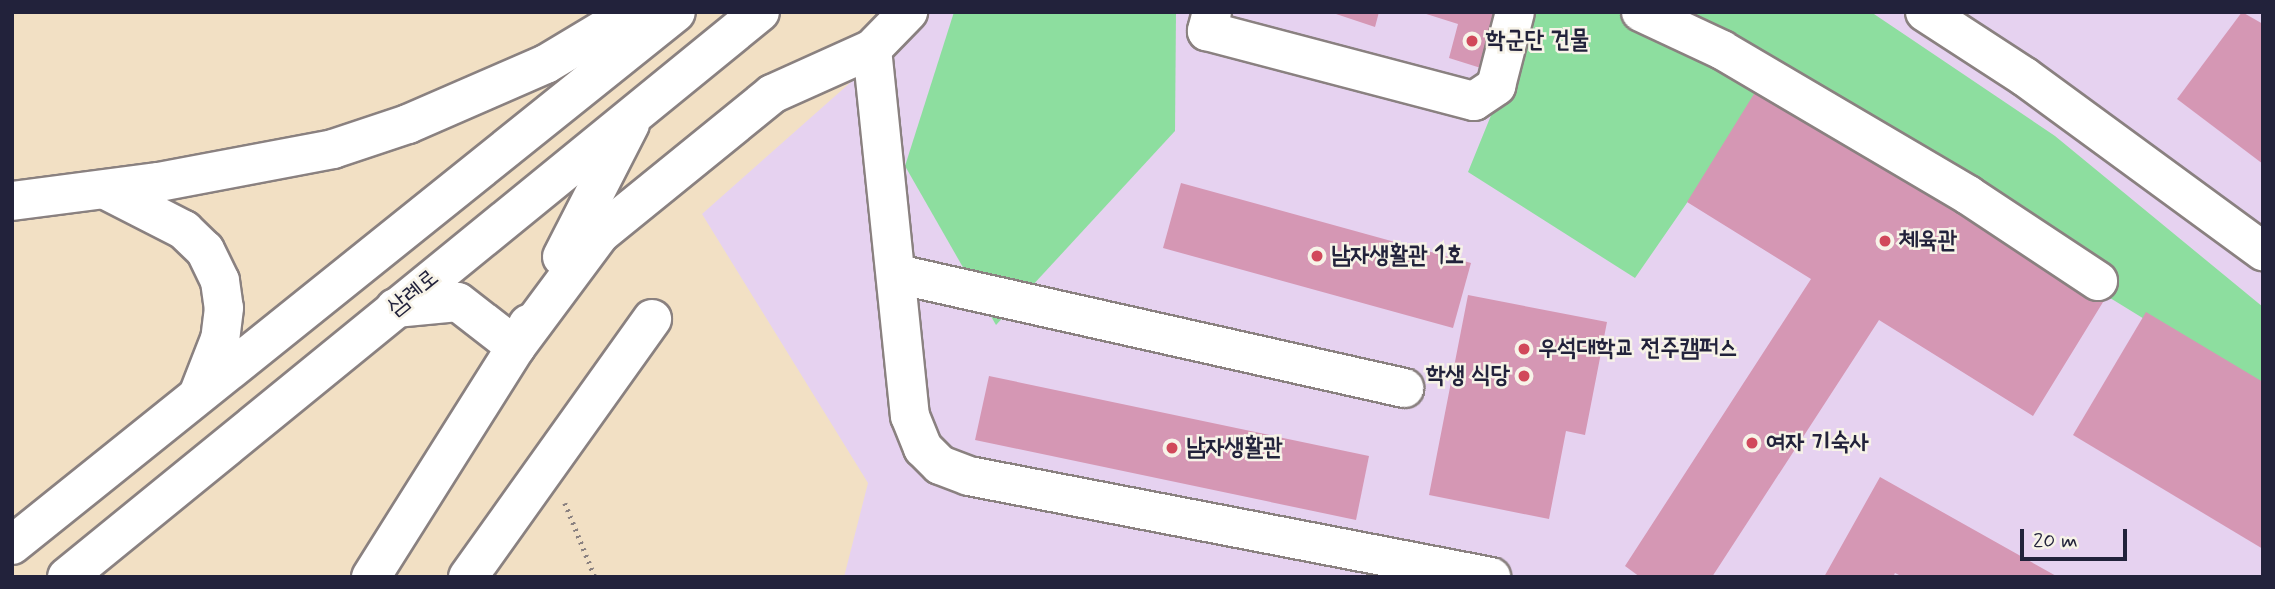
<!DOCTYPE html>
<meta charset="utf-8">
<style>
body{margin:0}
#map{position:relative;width:2275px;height:589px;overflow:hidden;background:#f2e0c4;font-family:Mynerve,"Poor Story",sans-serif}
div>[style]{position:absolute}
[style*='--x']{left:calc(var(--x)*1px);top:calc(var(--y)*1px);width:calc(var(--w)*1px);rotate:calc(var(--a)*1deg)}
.built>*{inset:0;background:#e6d2f0}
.green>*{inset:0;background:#8dde9f}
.building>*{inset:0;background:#d597b4}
.path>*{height:4.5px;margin-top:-2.25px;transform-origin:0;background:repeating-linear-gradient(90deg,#8a8180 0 2px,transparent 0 7px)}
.roads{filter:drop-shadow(2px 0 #8a8180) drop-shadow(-2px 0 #8a8180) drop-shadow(0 2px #8a8180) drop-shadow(0 -2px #8a8180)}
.minor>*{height:38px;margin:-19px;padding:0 19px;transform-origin:19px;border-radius:19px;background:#fff}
.dots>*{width:19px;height:19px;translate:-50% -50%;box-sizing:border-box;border:4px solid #f7f3e8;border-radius:50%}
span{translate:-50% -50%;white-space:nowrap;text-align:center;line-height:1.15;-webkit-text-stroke:5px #f7f3e8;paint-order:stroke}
.poi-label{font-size:24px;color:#22223b;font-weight:700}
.left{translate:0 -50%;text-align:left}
.right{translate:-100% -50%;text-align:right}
.street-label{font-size:24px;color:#22223b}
.frame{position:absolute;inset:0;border:14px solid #22223b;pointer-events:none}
.scale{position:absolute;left:2020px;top:529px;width:107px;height:32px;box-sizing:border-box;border:4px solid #22223b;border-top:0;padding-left:9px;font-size:21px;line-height:24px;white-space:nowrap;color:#22223b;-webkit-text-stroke:5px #f7f3e8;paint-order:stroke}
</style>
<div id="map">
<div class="built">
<div style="clip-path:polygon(930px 12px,2263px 12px,2263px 577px,844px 577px,868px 483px,702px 214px)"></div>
</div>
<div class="green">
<div style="clip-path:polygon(954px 12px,1176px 12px,1175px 131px,996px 325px,905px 166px)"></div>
<div style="clip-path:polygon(1533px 12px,1871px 12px,2055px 136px,2263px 307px,2263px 392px,1767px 87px,1635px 278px,1468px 172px)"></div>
</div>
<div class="building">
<div style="clip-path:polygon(1330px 12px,1379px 12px,1375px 27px)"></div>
<div style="clip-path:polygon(1420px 12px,1500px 12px,1484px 69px,1449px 58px,1458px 24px)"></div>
<div style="clip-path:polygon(2242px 12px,2263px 24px,2263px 164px,2177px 99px)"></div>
<div style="clip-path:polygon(1762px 81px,2108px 294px,2033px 416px,1879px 320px,1712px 577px,1640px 577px,1625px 566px,1811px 279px,1687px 202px)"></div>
<div style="clip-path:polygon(1181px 183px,1471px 263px,1453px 328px,1163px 248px)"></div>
<div style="clip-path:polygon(1468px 295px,1607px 322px,1585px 435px,1566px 431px,1549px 519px,1429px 495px)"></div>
<div style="clip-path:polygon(2146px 312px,2263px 382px,2263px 549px,2073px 435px)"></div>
<div style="clip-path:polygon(989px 376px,1369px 456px,1356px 520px,975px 440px)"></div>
<div style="clip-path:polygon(1880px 477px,2058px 577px,1903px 577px,1895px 573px,1893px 577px,1824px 577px)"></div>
</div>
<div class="path">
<div style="--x:565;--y:503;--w:80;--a:67.9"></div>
</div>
<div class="roads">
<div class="minor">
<div style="--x:1212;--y:12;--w:20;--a:105"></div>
<div style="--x:1207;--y:31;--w:276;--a:14.7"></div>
<div style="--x:1474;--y:101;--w:27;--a:-34"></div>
<div style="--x:1496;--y:86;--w:76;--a:-75.6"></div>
<div style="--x:1641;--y:12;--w:89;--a:25.1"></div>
<div style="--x:1722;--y:50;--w:286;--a:30.5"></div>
<div style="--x:1968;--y:195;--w:156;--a:33.5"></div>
<div style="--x:1925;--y:12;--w:119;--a:33"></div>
<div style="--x:2025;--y:77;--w:295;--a:36.2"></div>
<div style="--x:872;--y:49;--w:369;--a:84.1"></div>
<div style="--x:910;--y:416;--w:35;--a:68"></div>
<div style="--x:923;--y:448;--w:24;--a:45"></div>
<div style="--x:940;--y:465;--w:31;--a:21"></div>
<div style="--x:969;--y:476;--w:532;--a:10.95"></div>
<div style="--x:106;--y:190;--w:88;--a:27.1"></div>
<div style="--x:184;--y:230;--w:29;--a:44"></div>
<div style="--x:205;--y:250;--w:34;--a:64"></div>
<div style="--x:220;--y:281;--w:27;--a:82"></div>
<div style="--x:224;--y:308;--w:31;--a:97"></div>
<div style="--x:220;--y:339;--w:60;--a:111.4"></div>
<div style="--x:12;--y:201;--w:148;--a:-7.4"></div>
<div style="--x:159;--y:182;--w:177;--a:-10.7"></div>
<div style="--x:333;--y:149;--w:79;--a:-18.4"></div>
<div style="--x:408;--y:124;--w:150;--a:-23.5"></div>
<div style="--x:546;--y:64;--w:101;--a:-30.9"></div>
<div style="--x:562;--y:257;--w:149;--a:-62.9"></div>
<div style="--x:897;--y:274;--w:520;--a:12.67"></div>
<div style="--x:395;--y:308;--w:63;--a:-5.4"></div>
<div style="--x:458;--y:302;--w:73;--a:37.8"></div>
<div style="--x:516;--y:347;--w:26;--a:-62"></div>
<div style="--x:12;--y:545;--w:851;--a:-38.75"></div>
<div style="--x:67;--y:577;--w:894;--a:-39.19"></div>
<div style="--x:371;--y:577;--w:272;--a:-57.8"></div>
<div style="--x:516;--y:347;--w:141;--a:-53.4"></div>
<div style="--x:600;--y:234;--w:222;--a:-39.1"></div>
<div style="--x:772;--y:94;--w:110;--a:-24.2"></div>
<div style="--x:872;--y:49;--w:52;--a:-45.8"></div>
<div style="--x:468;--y:577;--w:317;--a:-54.5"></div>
</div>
</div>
<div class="dots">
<div style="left:1472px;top:41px;background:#d1495b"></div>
<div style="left:1885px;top:241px;background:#d1495b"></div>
<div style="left:1317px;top:256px;background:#d1495b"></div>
<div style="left:1524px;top:349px;background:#d1495b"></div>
<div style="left:1524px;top:376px;background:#d1495b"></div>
<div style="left:1752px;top:443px;background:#d1495b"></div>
<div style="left:1172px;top:448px;background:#d1495b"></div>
</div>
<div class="poi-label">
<span class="left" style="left:1486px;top:41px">학군단 건물</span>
<span class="left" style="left:1899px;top:241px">체육관</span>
<span class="left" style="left:1331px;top:256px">남자생활관 1호</span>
<span class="left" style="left:1538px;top:349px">우석대학교 전주캠퍼스</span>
<span class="right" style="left:1510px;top:376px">학생 식당</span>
<span class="left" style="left:1766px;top:443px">여자 기숙사</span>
<span class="left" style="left:1186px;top:448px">남자생활관</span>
</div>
<div class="street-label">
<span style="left:413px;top:293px;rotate:-39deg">삼례로</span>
</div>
<div class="frame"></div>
<div class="scale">20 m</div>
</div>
